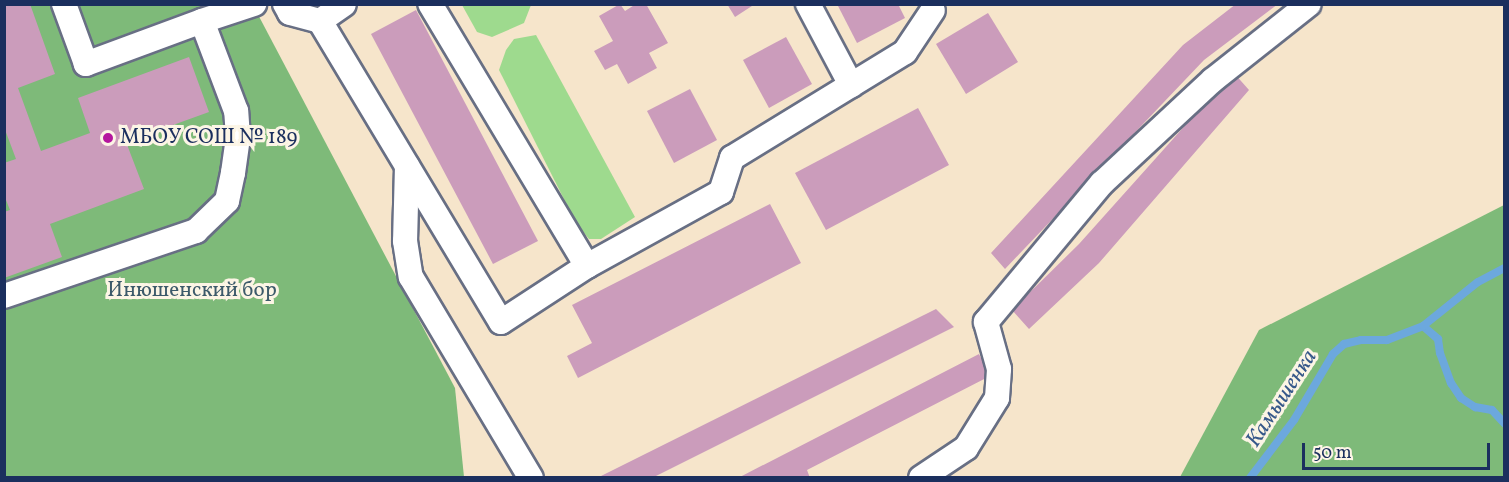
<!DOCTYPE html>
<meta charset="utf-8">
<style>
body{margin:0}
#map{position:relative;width:1509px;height:482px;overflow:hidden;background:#f6e5cb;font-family:Vollkorn,serif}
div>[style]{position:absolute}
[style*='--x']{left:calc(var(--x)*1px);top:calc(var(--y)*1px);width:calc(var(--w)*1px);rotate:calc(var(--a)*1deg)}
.green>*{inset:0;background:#9eda8e}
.forest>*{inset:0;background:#7eba79}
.stream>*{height:8px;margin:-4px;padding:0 4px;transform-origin:4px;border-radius:4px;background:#6ca8dd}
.building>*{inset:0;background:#cb9cbb}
.roads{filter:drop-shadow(2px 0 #686f84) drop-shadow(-2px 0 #686f84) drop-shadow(0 2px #686f84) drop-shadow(0 -2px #686f84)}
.minor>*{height:24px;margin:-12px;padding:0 12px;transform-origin:12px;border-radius:12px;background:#fff}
.dots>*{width:16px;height:16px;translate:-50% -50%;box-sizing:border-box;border:3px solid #fcf5e5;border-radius:50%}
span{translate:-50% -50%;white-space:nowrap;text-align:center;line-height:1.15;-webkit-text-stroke:6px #fcf5e5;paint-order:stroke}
.poi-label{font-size:21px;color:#1b2f5e}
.left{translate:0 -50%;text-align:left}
.park-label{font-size:21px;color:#3c5a6a}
.water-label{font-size:22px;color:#37598a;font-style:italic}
.frame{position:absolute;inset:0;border:6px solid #1b2f5e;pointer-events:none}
.scale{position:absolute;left:1302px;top:443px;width:188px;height:27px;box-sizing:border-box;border:3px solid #1b2f5e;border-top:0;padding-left:8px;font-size:18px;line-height:21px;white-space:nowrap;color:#1b2f5e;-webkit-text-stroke:4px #fcf5e5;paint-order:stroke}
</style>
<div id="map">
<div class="green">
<div style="clip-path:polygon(462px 5px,531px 5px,524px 23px,492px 37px,477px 32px)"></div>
<div style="clip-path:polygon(536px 35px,635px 217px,601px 239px,589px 239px,576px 223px,499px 70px,506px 50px,514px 39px)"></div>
</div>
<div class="forest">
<div style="clip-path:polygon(4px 5px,253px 5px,455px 388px,464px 477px,5px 477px)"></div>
<div style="clip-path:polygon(1504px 205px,1504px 477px,1180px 477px,1259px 330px)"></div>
</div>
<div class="stream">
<div style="--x:1423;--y:326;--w:20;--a:41"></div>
<div style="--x:1438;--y:339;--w:14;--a:82"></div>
<div style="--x:1440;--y:353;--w:32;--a:70"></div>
<div style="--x:1451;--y:383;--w:18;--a:56"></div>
<div style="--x:1461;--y:398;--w:17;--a:33"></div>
<div style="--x:1475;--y:407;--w:17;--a:10"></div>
<div style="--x:1492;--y:410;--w:18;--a:47"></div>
<div style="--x:1250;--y:478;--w:73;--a:-52.8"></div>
<div style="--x:1294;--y:420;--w:77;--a:-59.4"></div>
<div style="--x:1333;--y:354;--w:15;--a:-42"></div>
<div style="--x:1344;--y:344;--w:17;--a:-13"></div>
<div style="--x:1361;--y:340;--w:26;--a:0"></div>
<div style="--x:1387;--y:340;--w:39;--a:-21"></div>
<div style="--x:1423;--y:326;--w:70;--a:-38.7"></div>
<div style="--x:1478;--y:282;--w:30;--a:-28"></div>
</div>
<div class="building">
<div style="clip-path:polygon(4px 4px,30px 4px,55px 74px,18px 88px,41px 151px,90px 133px,78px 98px,189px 57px,209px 112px,126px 142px,144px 189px,50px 224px,62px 257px,4px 278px,4px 212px,10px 210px,4px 195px,4px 163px,16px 159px,4px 127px)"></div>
<div style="clip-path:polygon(620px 4px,625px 11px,636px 4px,646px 4px,668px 43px,649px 53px,657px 68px,628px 84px,617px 64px,605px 70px,594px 51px,613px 41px,599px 16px)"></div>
<div style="clip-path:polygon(727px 4px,755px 4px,735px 17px)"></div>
<div style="clip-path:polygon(837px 4px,898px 4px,905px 18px,857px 43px)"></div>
<div style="clip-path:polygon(1236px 4px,1278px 4px,1204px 60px,1005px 269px,991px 253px,1183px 45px)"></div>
<div style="clip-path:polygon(416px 10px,538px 241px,493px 264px,371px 34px)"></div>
<div style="clip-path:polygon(988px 13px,1018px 62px,966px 94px,936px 44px)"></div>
<div style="clip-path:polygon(786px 37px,812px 84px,769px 108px,743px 60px)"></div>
<div style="clip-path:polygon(1233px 72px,1249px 90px,1099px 263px,1029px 329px,1012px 310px,1079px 244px)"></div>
<div style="clip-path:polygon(690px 89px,717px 140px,674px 163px,647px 111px)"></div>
<div style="clip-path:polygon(918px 108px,949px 165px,826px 230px,795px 173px)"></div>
<div style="clip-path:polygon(770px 204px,801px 263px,578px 378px,567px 356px,592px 343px,572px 305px)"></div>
<div style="clip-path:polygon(936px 309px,954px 327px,652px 478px,597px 478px)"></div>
<div style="clip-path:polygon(979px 354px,990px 376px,807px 470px,810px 478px,738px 478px)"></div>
</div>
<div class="roads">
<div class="minor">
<div style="--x:285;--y:4;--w:10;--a:61"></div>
<div style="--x:290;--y:13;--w:31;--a:15"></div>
<div style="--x:320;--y:21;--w:351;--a:59"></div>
<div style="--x:501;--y:322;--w:103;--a:-33.1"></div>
<div style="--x:587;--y:266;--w:305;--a:-120.9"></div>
<div style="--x:808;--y:4;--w:92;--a:62"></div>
<div style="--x:202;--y:21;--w:55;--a:-18.1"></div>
<div style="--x:320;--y:21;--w:29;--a:-35"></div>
<div style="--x:407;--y:166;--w:75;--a:91.5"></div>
<div style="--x:405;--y:241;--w:36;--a:81"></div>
<div style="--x:411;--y:277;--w:234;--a:59.2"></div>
<div style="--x:587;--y:266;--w:153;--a:-28.9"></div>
<div style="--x:721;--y:192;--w:36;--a:-72"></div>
<div style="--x:732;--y:158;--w:203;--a:-31.5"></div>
<div style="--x:905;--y:52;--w:50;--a:-56.3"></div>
<div style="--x:4;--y:296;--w:203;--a:-18.7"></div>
<div style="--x:196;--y:231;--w:43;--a:-44.1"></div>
<div style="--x:227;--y:201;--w:29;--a:-78"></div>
<div style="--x:233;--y:173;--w:36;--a:-82"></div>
<div style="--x:238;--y:137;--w:26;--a:-94"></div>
<div style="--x:236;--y:111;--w:96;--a:-110.7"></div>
<div style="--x:202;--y:21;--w:124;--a:159.7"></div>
<div style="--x:86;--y:64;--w:64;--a:-110.1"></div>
<div style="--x:921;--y:478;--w:54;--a:-33.7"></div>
<div style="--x:966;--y:448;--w:59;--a:-58.2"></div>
<div style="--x:997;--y:398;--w:29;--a:-86"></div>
<div style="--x:999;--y:369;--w:49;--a:-105.5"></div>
<div style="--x:986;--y:322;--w:181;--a:-50.2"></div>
<div style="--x:1102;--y:183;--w:151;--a:-42.9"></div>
<div style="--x:1213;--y:80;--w:122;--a:-38.4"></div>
</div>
</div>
<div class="dots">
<div style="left:108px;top:138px;background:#b5179e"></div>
</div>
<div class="poi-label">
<span class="left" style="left:120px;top:138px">МБОУ СОШ № 189</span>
</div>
<div class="park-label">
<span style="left:192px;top:291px">Инюшенский бор</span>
</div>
<div class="water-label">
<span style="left:1282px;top:399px;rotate:-57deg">Камышенка</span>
</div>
<div class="frame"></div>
<div class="scale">50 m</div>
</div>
